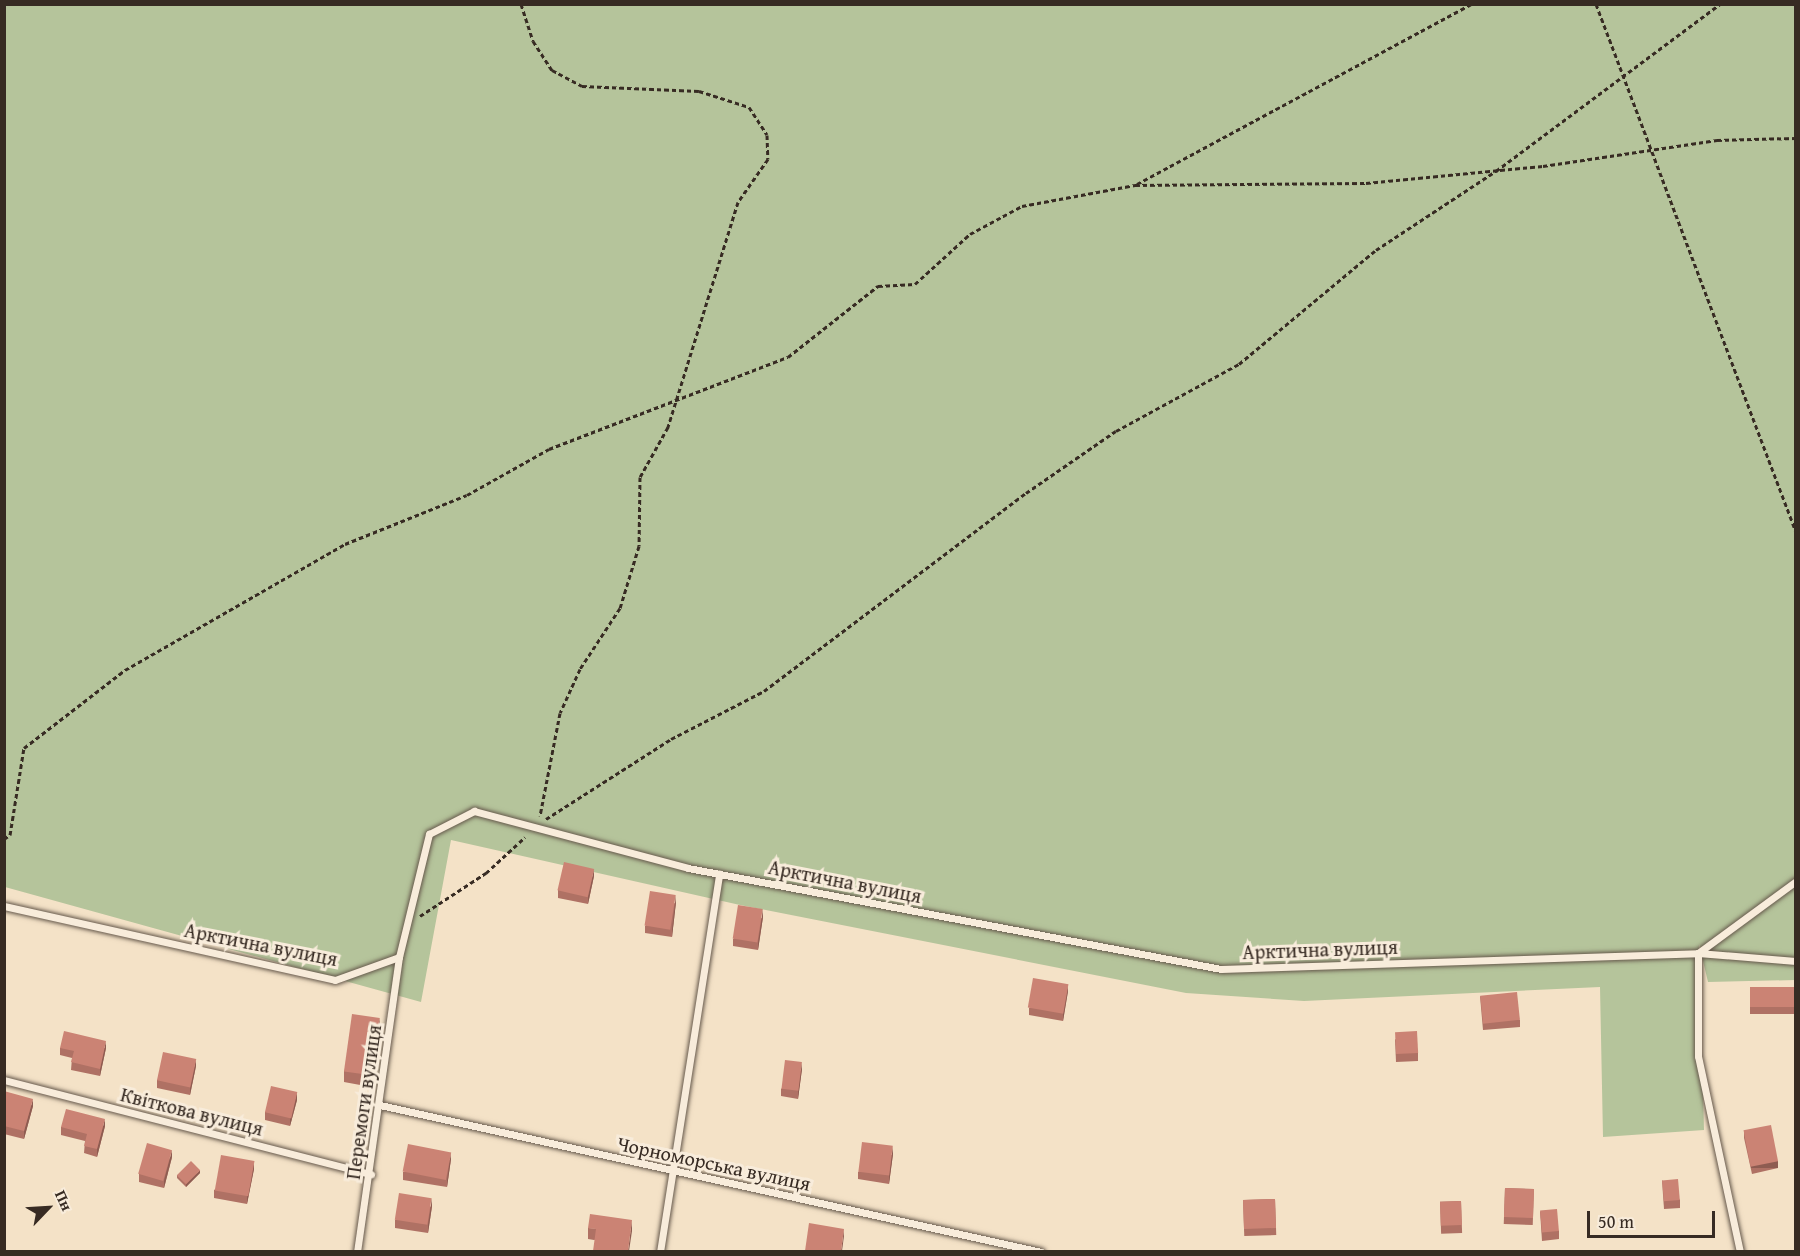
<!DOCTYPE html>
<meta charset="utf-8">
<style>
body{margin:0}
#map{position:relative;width:1800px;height:1256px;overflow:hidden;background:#f4e2c7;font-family:"Gentium Book Plus",serif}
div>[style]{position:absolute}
.green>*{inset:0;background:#b5c49b}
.path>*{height:3px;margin-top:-1.5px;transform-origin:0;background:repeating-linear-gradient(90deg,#372b23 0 4.5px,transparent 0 7.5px)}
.roads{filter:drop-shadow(0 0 2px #66594c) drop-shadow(0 0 2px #66594c)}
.service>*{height:7px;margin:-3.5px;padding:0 3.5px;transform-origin:3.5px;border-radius:3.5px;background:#f8ecdb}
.wall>*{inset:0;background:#af7164;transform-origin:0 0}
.shaded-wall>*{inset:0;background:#8e5c51;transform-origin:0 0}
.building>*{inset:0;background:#cb8374;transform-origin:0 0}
span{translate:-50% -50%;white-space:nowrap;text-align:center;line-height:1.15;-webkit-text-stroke:6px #f8ecdb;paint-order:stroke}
.street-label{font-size:20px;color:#372b23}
.frame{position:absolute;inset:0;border:6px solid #372b23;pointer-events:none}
.north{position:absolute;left:18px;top:1178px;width:60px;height:60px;-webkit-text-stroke:4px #f8ecdb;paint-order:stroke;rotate:65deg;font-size:16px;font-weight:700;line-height:24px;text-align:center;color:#372b23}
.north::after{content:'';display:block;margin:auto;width:21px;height:27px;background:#372b23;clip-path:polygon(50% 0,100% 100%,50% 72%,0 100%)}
.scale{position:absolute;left:1587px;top:1211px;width:128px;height:27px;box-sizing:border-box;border:3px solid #372b23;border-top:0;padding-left:8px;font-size:18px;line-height:21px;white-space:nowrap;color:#372b23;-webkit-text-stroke:4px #f8ecdb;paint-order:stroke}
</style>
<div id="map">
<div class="green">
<div style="clip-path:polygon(4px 5px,1795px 5px,1795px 980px,1708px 982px,1699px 944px,1704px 1130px,1603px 1137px,1600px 987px,1304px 1001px,1186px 993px,740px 905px,451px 840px,421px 1002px,5px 887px)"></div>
</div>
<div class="path">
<div style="left:521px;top:4px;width:39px;rotate:72deg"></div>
<div style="left:533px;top:41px;width:35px;rotate:57deg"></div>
<div style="left:552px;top:70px;width:34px;rotate:28deg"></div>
<div style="left:582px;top:86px;width:117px;rotate:2.4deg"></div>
<div style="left:699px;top:91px;width:52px;rotate:17.7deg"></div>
<div style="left:749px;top:107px;width:33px;rotate:57deg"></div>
<div style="left:767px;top:135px;width:24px;rotate:88deg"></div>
<div style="left:768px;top:159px;width:52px;rotate:124.9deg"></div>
<div style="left:738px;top:202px;width:236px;rotate:107.3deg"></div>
<div style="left:668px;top:427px;width:57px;rotate:119.2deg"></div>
<div style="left:640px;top:477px;width:69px;rotate:90.8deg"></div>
<div style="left:639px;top:546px;width:65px;rotate:107deg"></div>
<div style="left:620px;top:608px;width:73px;rotate:123.3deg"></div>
<div style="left:580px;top:669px;width:48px;rotate:114.4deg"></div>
<div style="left:560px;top:713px;width:105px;rotate:101deg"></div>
<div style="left:1596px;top:4px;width:565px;rotate:69.25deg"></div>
<div style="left:1137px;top:184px;width:379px;rotate:-28.3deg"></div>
<div style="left:546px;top:819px;width:148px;rotate:-32.6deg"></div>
<div style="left:671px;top:739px;width:105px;rotate:-27.3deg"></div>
<div style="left:764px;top:691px;width:328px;rotate:-37.1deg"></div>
<div style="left:1026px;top:493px;width:109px;rotate:-34.6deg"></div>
<div style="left:1116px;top:431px;width:140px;rotate:-28.6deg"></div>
<div style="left:1239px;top:364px;width:178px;rotate:-39.8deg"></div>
<div style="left:1376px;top:250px;width:144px;rotate:-33.4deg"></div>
<div style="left:1496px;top:171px;width:279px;rotate:-36.7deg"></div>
<div style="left:4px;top:839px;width:7px;rotate:-34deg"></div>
<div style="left:10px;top:835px;width:88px;rotate:-80.9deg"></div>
<div style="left:24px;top:748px;width:128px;rotate:-37.7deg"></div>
<div style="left:125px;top:670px;width:254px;rotate:-29.8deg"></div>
<div style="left:345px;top:544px;width:131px;rotate:-21.9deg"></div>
<div style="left:467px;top:495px;width:94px;rotate:-29.3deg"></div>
<div style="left:549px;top:449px;width:256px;rotate:-21.1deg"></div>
<div style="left:788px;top:357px;width:115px;rotate:-38.3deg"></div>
<div style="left:878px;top:286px;width:37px;rotate:-3deg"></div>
<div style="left:915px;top:284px;width:74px;rotate:-42.3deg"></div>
<div style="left:970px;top:234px;width:59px;rotate:-28.3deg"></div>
<div style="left:1022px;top:206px;width:115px;rotate:-10.5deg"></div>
<div style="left:1135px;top:185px;width:231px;rotate:-0.5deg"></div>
<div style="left:1366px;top:183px;width:178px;rotate:-5.5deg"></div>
<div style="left:1543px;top:166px;width:176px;rotate:-8.5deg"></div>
<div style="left:1717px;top:140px;width:79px;rotate:-1.5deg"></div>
<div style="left:420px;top:916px;width:79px;rotate:-33.1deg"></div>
<div style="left:486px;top:873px;width:53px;rotate:-42.7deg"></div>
</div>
<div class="roads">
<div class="service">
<div style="left:4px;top:906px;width:339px;rotate:12.6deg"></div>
<div style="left:335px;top:980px;width:68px;rotate:-19.8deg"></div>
<div style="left:399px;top:957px;width:127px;rotate:-76.3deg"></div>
<div style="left:429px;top:834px;width:51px;rotate:-27.1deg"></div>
<div style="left:474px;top:811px;width:221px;rotate:14.9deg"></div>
<div style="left:688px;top:868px;width:542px;rotate:10.73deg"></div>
<div style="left:1221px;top:969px;width:477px;rotate:-1.9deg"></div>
<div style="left:1698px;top:953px;width:98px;rotate:4.7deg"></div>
<div style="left:4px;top:1080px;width:379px;rotate:14.4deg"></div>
<div style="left:380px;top:1105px;width:677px;rotate:12.54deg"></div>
<div style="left:357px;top:1252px;width:298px;rotate:-81.9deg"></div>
<div style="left:660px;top:1252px;width:383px;rotate:-81.1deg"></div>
<div style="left:1740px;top:1252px;width:200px;rotate:-102.1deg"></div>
<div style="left:1698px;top:1056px;width:103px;rotate:-90deg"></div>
<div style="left:1698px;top:953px;width:122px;rotate:-36.3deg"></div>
</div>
</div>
<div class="wall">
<div style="clip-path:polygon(594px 876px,588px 904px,558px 898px,558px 890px)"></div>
<div style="clip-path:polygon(676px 902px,672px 937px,645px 933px,645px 926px)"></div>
<div style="clip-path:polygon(763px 917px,758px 950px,733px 946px,733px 939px)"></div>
<div style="left:1796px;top:987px;width:27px;height:46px;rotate:90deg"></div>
<div style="clip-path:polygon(1068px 991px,1063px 1021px,1029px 1015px,1029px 1008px)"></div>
<div style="clip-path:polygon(1480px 996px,1520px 1020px,1520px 1027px,1483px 1030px)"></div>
<div style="clip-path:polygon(380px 1029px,371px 1087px,344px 1082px,344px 1071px)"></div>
<div style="clip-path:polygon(1395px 1039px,1418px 1053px,1418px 1061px,1396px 1062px)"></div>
<div style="clip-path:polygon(60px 1048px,106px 1048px,100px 1076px,71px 1070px,72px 1058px,60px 1055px)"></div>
<div style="clip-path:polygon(196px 1066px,190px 1095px,157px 1088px,157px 1080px)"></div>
<div style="clip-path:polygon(802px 1069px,798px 1099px,781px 1096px,781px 1089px)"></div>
<div style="clip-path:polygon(4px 1091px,33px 1106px,24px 1139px,4px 1134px)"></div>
<div style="clip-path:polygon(297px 1100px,290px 1126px,265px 1120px,265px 1112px)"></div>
<div style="clip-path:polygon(105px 1126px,97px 1157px,84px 1153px,85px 1141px,61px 1135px,61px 1127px)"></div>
<div style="clip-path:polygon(1744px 1131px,1778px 1168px,1752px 1174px,1744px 1138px)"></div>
<div style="clip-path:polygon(893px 1154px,889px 1184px,858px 1179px,858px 1172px)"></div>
<div style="clip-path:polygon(172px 1157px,164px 1188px,139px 1182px,139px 1174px)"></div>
<div style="clip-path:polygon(451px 1159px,447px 1187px,403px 1180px,403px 1172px)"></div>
<div style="clip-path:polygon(254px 1169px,247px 1204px,214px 1198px,214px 1190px)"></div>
<div style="clip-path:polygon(200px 1173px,186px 1187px,177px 1178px,177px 1175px)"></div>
<div style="clip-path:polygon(1662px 1180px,1680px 1200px,1680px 1208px,1664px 1209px)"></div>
<div style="left:1505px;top:1188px;width:29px;height:36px;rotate:2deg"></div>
<div style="left:1275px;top:1199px;width:36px;height:32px;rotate:88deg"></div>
<div style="left:1461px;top:1201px;width:32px;height:21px;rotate:88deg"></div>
<div style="clip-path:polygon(432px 1206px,428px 1233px,395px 1228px,395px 1220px)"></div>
<div style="clip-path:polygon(1540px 1211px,1559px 1231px,1559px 1239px,1542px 1241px)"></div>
<div style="clip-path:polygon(588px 1228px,632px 1231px,594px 1240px,588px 1239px)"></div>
</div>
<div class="shaded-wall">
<div style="clip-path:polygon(594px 869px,594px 876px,588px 904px,588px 897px)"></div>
<div style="clip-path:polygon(676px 895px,676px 902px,672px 937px,672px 929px)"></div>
<div style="clip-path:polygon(763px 909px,763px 917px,758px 950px,758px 943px)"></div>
<div style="clip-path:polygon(1068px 984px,1068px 991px,1063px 1021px,1063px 1013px)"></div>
<div style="clip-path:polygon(380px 1018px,380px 1029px,371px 1087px,371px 1075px)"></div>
<div style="clip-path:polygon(106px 1041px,106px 1048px,100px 1076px,100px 1069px)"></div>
<div style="clip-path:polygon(196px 1059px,196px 1066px,190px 1095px,190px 1087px)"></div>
<div style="clip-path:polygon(802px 1062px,802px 1069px,798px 1099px,798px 1091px)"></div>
<div style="clip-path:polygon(297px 1092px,297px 1100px,290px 1126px,290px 1118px)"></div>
<div style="clip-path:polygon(33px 1099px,33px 1106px,24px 1139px,24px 1131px)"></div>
<div style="clip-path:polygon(105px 1119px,105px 1126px,97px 1157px,97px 1149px)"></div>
<div style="clip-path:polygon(893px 1146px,893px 1154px,889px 1184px,889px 1176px)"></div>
<div style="clip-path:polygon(172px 1150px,172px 1157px,164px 1188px,164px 1181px)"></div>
<div style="clip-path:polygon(451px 1152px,451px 1159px,447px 1187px,447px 1180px)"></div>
<div style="clip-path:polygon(254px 1161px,254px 1169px,247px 1204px,247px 1197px)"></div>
<div style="left:1778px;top:1161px;width:7px;height:27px;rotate:90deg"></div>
<div style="clip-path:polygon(200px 1170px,200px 1173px,186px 1187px,186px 1184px)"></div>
<div style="clip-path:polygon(432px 1198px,432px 1206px,428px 1233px,428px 1225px)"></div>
<div style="clip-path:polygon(632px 1220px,632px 1231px,629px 1251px,628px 1251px)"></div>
<div style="clip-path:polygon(844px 1229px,844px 1236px,842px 1251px,841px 1251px)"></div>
</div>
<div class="building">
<div style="left:564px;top:862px;width:31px;height:29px;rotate:13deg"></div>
<div style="left:650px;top:891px;width:26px;height:35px;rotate:9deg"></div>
<div style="left:738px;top:905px;width:25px;height:34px;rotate:9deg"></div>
<div style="left:1033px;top:978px;width:36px;height:30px;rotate:10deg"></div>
<div style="left:1796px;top:987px;width:20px;height:46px;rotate:90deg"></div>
<div style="left:1517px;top:992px;width:28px;height:37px;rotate:84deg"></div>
<div style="left:352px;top:1014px;width:28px;height:58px;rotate:8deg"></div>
<div style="clip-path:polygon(64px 1031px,106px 1041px,100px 1069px,71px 1062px,74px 1051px,60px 1048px)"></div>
<div style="left:1417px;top:1031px;width:22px;height:22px;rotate:87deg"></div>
<div style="left:163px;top:1052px;width:34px;height:29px;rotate:12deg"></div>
<div style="left:785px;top:1060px;width:17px;height:29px;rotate:7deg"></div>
<div style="left:271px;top:1086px;width:27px;height:27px;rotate:13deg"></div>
<div style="clip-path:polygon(4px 1091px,33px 1099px,24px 1131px,4px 1126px)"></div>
<div style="clip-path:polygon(66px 1109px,105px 1119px,97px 1149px,84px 1146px,87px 1134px,61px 1127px)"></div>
<div style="left:1771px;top:1125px;width:37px;height:28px;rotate:79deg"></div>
<div style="left:862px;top:1142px;width:31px;height:30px;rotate:7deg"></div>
<div style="left:147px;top:1143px;width:26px;height:32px;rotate:16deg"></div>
<div style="left:408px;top:1144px;width:44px;height:28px;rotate:11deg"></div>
<div style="left:221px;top:1155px;width:34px;height:36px;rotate:10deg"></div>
<div style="left:191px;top:1161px;width:13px;height:20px;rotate:45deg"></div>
<div style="left:1678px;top:1179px;width:21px;height:16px;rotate:85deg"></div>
<div style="left:1505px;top:1188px;width:29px;height:29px;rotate:2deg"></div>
<div style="left:399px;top:1193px;width:33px;height:27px;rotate:9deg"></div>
<div style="left:1275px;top:1199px;width:29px;height:32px;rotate:88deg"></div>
<div style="left:1461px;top:1201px;width:24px;height:21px;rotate:88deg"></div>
<div style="left:1557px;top:1209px;width:22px;height:17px;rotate:85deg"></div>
<div style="clip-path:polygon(590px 1214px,632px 1220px,628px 1251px,593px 1251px,596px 1229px,588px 1228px)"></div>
<div style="clip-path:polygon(809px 1223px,844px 1229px,841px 1251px,805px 1251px)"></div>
</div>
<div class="street-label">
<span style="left:845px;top:881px;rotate:11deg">Арктична вулиця</span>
<span style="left:261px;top:944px;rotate:11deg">Арктична вулиця</span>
<span style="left:1320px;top:949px;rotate:-2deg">Арктична вулиця</span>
<span style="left:363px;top:1102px;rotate:-82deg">Перемоги вулиця</span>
<span style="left:192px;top:1111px;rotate:14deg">Квіткова вулиця</span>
<span style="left:714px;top:1163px;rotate:12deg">Чорноморська вулиця</span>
</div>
<div class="frame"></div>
<div class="north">Пн</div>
<div class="scale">50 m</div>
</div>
